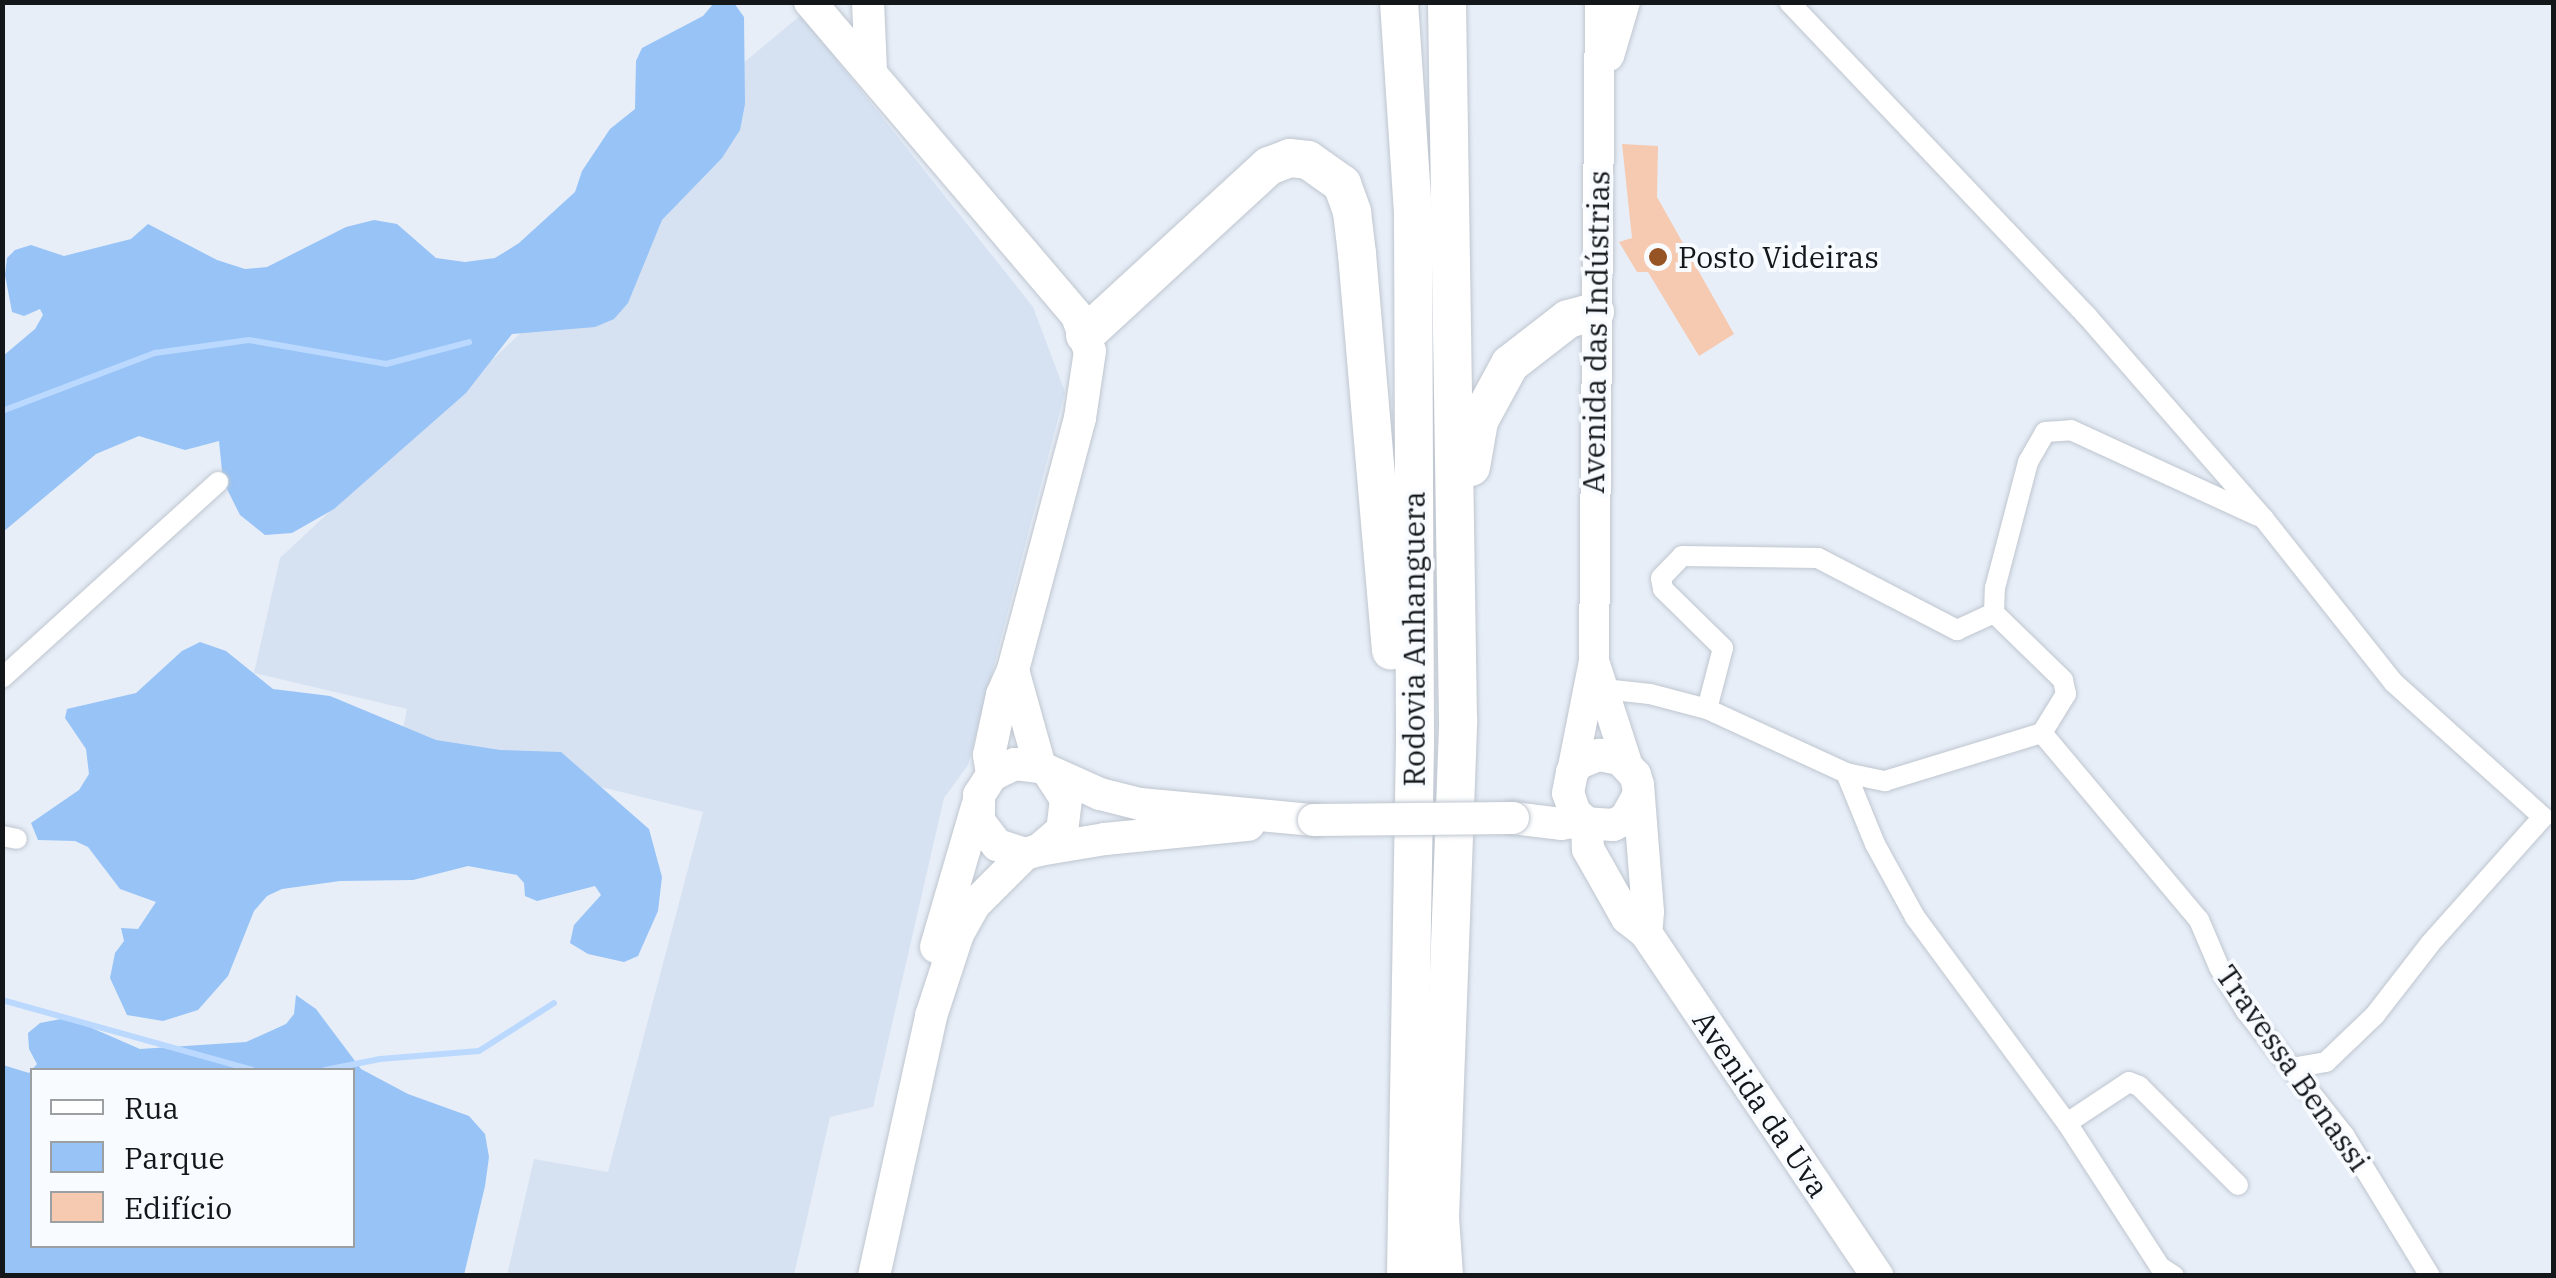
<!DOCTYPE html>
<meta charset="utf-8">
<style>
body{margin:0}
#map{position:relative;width:2556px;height:1278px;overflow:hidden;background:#e7eef8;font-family:"IBM Plex Serif",serif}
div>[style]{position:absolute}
.built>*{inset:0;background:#d6e2f2}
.green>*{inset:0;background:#97c3f7}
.stream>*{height:6px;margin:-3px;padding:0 3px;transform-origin:3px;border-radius:3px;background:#bbd9fe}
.building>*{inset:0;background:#f6cab1}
.roads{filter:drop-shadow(0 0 2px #bfc6cf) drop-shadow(0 0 2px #bfc6cf)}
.minor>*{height:20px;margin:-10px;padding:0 10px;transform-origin:10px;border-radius:10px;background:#fff}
.secondary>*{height:30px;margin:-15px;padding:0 15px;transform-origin:15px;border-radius:15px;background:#fff}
.primary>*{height:32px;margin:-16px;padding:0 16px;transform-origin:16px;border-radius:16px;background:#fff}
.motorway>*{height:38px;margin:-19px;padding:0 19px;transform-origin:19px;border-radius:19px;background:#fff}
.bridges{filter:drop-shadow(0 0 2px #bfc6cf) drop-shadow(0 0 2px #bfc6cf)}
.primary-bridge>*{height:32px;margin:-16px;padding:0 16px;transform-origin:16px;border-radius:16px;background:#fff}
.dots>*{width:28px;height:28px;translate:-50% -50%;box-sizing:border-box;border:5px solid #f8fbff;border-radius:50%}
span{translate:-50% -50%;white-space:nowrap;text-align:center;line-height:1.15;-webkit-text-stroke:8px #f8fbff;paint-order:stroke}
.poi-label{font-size:30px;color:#14171a}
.left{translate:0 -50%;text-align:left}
.street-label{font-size:30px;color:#14171a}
.frame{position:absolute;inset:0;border:5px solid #14171a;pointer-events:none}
.legend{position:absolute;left:30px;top:1068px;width:325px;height:180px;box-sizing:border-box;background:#f8fbff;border:2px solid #9da0a3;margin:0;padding:12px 18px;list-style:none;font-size:30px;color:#14171a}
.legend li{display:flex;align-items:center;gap:20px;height:50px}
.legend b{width:50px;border:2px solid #9da0a3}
</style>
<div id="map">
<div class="built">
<div style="clip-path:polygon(801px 15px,1033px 307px,1065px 392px,968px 765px,944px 798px,873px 1107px,830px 1117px,794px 1275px,507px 1275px,534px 1159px,608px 1172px,703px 812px,401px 738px,407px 709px,254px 673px,280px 558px,556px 300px,694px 104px)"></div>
</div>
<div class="green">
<div style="clip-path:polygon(714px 3px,734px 3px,744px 17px,745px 104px,740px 130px,722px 158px,662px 220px,628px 303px,614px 319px,595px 327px,512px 334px,466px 393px,334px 509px,292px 533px,265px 535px,240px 515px,223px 481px,219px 441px,185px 450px,139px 436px,96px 454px,3px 532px,3px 356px,35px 329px,43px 315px,40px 309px,24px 316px,12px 312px,5px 275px,7px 258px,15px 250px,31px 245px,64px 256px,131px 239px,148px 224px,217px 260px,245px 269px,267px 267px,346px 227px,374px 220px,397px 224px,436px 258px,465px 262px,495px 258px,519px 243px,575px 192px,582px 171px,610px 129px,635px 109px,636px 61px,642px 48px,703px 16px)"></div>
<div style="clip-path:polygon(200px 642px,226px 651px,273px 689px,330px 696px,436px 740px,500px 750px,561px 752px,649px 829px,662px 877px,658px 911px,638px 956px,624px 962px,588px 954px,570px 943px,574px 925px,601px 895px,595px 886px,537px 901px,525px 896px,524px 883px,517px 875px,468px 866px,413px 880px,340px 881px,282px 889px,267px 896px,254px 911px,228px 976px,198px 1010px,163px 1021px,127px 1015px,110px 978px,115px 953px,124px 941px,121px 928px,138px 929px,156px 902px,120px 889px,88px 847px,75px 841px,38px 840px,31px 823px,79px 790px,89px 774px,86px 749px,65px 718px,67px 709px,136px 693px,182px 651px)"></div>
<div style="clip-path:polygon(evenodd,296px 995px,316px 1009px,361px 1069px,408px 1094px,469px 1116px,485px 1134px,489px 1157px,485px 1186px,464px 1275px,3px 1275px,3px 1065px,29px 1073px,37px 1064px,29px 1049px,28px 1033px,40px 1023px,61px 1019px,78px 1022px,140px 1049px,246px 1042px,286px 1024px,294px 1014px,296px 995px,32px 1070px,352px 1070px,352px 1246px,32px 1246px,32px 1070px)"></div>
</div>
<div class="stream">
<div style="left:2px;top:411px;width:164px;rotate:-20.8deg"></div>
<div style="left:155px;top:353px;width:95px;rotate:-7.9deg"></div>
<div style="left:249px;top:340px;width:139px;rotate:9.9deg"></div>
<div style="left:386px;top:364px;width:86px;rotate:-14.8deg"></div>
<div style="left:2px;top:1000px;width:260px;rotate:15.6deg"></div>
<div style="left:325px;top:1070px;width:56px;rotate:-11.3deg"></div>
<div style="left:380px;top:1059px;width:99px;rotate:-4.6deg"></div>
<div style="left:479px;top:1051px;width:89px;rotate:-32.6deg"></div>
</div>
<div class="building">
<div style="clip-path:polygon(1622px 144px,1658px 146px,1657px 197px,1734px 334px,1699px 356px,1648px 272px,1637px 272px,1619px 242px,1632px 238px)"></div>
</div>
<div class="roads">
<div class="minor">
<div style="left:1789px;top:2px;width:433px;rotate:46.5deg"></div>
<div style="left:2087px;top:316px;width:269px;rotate:48.9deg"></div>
<div style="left:2264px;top:519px;width:208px;rotate:51.6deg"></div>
<div style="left:2393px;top:682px;width:202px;rotate:42deg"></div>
<div style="left:2543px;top:817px;width:170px;rotate:131.7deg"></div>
<div style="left:2430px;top:944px;width:90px;rotate:127.8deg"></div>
<div style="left:2375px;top:1015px;width:68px;rotate:136.2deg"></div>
<div style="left:2326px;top:1062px;width:34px;rotate:170deg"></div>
<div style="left:2px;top:678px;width:292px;rotate:-42.2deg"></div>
<div style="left:1604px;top:689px;width:46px;rotate:6.2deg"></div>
<div style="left:1650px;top:694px;width:59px;rotate:14.7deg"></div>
<div style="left:1707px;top:709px;width:153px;rotate:24.7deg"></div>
<div style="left:1846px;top:773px;width:40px;rotate:12deg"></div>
<div style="left:1885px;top:781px;width:164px;rotate:-17deg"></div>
<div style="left:2042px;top:733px;width:244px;rotate:50deg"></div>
<div style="left:2199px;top:920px;width:51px;rotate:66.9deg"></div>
<div style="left:2219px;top:967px;width:52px;rotate:58.5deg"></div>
<div style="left:2246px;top:1011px;width:158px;rotate:51.7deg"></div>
<div style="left:2344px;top:1135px;width:165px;rotate:58.6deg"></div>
<div style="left:1707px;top:709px;width:63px;rotate:-75.3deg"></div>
<div style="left:1723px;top:648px;width:84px;rotate:-135.5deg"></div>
<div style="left:1663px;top:589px;width:11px;rotate:-100deg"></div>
<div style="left:1661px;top:578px;width:30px;rotate:-46deg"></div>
<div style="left:1682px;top:556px;width:136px;rotate:0.8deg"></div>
<div style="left:1818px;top:558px;width:157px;rotate:27.4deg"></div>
<div style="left:1957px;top:630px;width:41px;rotate:-24.7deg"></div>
<div style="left:2042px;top:733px;width:46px;rotate:-58.4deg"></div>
<div style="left:2066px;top:694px;width:14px;rotate:-102deg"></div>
<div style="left:2063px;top:680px;width:96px;rotate:-135.8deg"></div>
<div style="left:1994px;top:613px;width:25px;rotate:-88deg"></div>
<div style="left:1995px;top:588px;width:130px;rotate:-75.3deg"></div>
<div style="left:2028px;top:462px;width:34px;rotate:-60deg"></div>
<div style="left:2045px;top:432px;width:26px;rotate:-4deg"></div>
<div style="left:2071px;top:430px;width:206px;rotate:24.7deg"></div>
<div style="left:1846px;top:773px;width:77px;rotate:67.8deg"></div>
<div style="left:1875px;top:844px;width:83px;rotate:61.3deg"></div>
<div style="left:1915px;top:917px;width:256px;rotate:53.6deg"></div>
<div style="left:2067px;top:1123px;width:171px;rotate:57.1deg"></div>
<div style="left:2160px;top:1267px;width:17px;rotate:33deg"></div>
<div style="left:2px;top:836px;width:15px;rotate:11deg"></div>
<div style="left:2067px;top:1123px;width:74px;rotate:-33.5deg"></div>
<div style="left:2129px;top:1082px;width:11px;rotate:22deg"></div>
<div style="left:2139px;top:1086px;width:140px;rotate:45deg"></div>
</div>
<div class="secondary">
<div style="left:1609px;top:56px;width:56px;rotate:-73.5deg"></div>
<div style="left:1595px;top:664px;width:107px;rotate:72.1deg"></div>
<div style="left:1572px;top:772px;width:113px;rotate:-78.8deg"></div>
<div style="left:1594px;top:661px;width:659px;rotate:-89.48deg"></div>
</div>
<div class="primary">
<div style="left:810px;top:2px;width:412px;rotate:49.6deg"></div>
<div style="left:1077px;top:316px;width:37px;rotate:70deg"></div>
<div style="left:1090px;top:351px;width:68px;rotate:98.5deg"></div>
<div style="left:1080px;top:418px;width:261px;rotate:104.9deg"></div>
<div style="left:1013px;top:670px;width:27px;rotate:114deg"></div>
<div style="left:1002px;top:695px;width:61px;rotate:102.2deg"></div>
<div style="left:989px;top:755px;width:20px;rotate:81deg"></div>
<div style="left:868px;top:2px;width:70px;rotate:87.5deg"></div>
<div style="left:1013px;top:670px;width:101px;rotate:74.4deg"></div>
<div style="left:1049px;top:773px;width:31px;rotate:57deg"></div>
<div style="left:1066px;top:799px;width:31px;rotate:97deg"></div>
<div style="left:1062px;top:830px;width:30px;rotate:139deg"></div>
<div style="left:1039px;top:850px;width:15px;rotate:164deg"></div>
<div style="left:1025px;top:854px;width:29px;rotate:-162deg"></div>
<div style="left:997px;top:845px;width:30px;rotate:-127deg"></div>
<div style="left:979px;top:821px;width:26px;rotate:-90deg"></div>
<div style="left:979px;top:795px;width:24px;rotate:-57deg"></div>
<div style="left:992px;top:775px;width:25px;rotate:-26deg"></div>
<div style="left:1015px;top:764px;width:25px;rotate:7deg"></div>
<div style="left:1040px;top:767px;width:66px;rotate:24.2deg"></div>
<div style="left:1100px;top:794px;width:41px;rotate:14deg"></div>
<div style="left:1140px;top:804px;width:175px;rotate:5.3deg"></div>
<div style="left:1638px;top:796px;width:26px;rotate:119deg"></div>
<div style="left:1625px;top:819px;width:13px;rotate:153deg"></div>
<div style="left:1613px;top:825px;width:26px;rotate:-176deg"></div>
<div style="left:1587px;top:823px;width:16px;rotate:-140deg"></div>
<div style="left:1575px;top:813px;width:21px;rotate:-109deg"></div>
<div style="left:1568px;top:793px;width:21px;rotate:-79deg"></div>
<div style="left:1572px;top:772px;width:11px;rotate:-52deg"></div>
<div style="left:1579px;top:763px;width:22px;rotate:-22deg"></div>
<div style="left:1599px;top:755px;width:21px;rotate:11deg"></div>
<div style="left:1620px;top:759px;width:22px;rotate:47deg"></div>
<div style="left:1635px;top:775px;width:10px;rotate:73deg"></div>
<div style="left:1638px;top:785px;width:127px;rotate:85.5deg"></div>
<div style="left:1648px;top:912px;width:21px;rotate:95deg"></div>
<div style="left:1513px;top:818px;width:48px;rotate:7.1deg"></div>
<div style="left:1561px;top:824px;width:20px;rotate:-9deg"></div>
<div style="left:1587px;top:823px;width:26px;rotate:88deg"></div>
<div style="left:1588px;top:849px;width:79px;rotate:60.5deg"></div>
<div style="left:1627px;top:918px;width:24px;rotate:38deg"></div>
<div style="left:1646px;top:933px;width:414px;rotate:56deg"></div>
<div style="left:1039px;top:850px;width:67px;rotate:-9.5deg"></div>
<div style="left:1105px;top:839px;width:144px;rotate:-5.6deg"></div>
<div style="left:936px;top:947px;width:146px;rotate:-73.7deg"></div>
<div style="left:874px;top:1276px;width:266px;rotate:-77.6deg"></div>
<div style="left:931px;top:1016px;width:86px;rotate:-71.8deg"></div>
<div style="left:958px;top:934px;width:33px;rotate:-61deg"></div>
<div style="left:974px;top:905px;width:72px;rotate:-45deg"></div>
</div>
<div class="motorway">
<div style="left:1399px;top:2px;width:213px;rotate:86.2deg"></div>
<div style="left:1413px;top:215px;width:528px;rotate:89.78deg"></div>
<div style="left:1415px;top:743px;width:533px;rotate:90.97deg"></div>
<div style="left:1085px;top:335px;width:250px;rotate:-42.6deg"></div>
<div style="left:1269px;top:166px;width:22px;rotate:-21deg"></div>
<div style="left:1290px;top:158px;width:18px;rotate:6deg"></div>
<div style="left:1308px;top:160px;width:42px;rotate:35.2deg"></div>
<div style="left:1342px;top:184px;width:30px;rotate:70deg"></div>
<div style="left:1352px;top:212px;width:42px;rotate:83.2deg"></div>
<div style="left:1357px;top:254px;width:398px;rotate:85.1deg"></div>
<div style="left:1471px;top:467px;width:47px;rotate:-80.1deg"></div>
<div style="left:1479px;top:421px;width:65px;rotate:-61.5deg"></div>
<div style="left:1510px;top:364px;width:73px;rotate:-37.8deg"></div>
<div style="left:1568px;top:319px;width:28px;rotate:-15deg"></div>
<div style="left:1444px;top:1276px;width:58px;rotate:-93.9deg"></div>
<div style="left:1440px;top:1218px;width:499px;rotate:-87.9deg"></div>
<div style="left:1458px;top:719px;width:717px;rotate:-90.88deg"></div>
</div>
</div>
<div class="bridges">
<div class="primary-bridge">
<div style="left:1314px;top:820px;width:199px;rotate:-0.6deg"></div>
</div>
</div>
<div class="dots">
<div style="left:1658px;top:257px;background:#965324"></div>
</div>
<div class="poi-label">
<span class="left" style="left:1678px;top:257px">Posto Videiras</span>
</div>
<div class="street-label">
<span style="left:1596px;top:332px;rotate:-89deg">Avenida das Indústrias</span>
<span style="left:1414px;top:639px;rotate:-90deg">Rodovia Anhanguera</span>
<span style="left:2293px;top:1068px;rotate:55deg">Travessa Benassi</span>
<span style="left:1761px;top:1104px;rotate:56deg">Avenida da Uva</span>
</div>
<div class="frame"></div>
<ul class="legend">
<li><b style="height:12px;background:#fff"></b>Rua</li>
<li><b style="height:28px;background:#97c3f7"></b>Parque</li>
<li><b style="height:28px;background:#f6cab1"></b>Edifício</li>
</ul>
</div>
